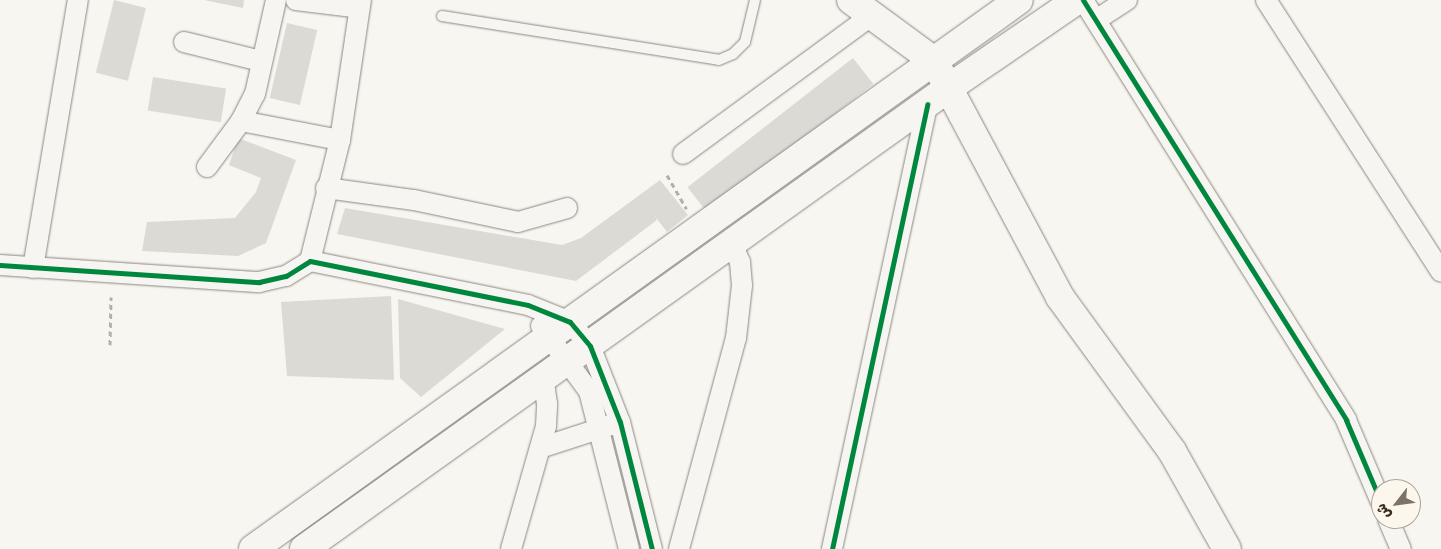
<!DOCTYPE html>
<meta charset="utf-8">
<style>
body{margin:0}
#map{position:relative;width:1441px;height:549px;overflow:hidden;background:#f8f6f0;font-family:Itim,"Playpen Sans Arabic",sans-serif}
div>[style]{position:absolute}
.building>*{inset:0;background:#dcdad5;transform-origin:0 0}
.path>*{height:3px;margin-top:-1.5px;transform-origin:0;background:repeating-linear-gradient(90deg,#b3b0ac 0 5px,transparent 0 9px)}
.roads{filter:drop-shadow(0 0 1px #8b8781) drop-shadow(0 0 1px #8b8781)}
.lane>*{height:10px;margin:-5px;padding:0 5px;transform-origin:5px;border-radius:5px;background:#f6f5f1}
.street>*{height:20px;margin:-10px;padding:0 10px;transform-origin:10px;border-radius:10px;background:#f6f5f1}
.secondary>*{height:28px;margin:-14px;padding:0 14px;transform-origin:14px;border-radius:14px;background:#f6f5f1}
.primary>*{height:28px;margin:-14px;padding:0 14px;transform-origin:14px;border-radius:14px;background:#f6f5f1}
.cycleway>*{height:5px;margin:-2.5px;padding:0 2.5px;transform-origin:2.5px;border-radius:2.5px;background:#00873e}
span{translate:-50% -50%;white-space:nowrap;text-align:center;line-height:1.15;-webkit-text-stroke:5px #fbf7ec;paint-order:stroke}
.north{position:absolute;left:1371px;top:479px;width:50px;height:50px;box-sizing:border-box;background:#fbf7ec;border:1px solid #aea59a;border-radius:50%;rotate:240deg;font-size:14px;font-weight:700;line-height:20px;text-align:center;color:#3b2a1e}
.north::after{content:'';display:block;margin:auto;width:18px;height:22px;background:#7d7168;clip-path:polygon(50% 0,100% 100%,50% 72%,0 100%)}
</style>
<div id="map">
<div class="building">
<div style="left:114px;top:0;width:33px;height:75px;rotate:14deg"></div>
<div style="clip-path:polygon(204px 0,244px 0,243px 8px)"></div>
<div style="left:287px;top:23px;width:31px;height:77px;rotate:13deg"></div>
<div style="left:853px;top:58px;width:33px;height:210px;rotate:52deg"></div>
<div style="left:153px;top:77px;width:74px;height:34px;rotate:9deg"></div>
<div style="clip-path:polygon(238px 138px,296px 160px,266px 243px,238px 256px,142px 251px,147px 222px,235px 218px,256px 192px,261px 178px,229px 165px)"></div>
<div style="clip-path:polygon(660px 180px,688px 215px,667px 232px,654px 215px,657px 220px,576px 281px,337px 234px,345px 208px,562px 245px,581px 238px)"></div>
<div style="clip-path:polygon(391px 296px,394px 380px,287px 376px,281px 302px)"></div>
<div style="clip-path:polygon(398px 299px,505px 329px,421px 397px,400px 378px)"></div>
</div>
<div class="path">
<div style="left:667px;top:175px;width:39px;rotate:60deg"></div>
<div style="left:110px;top:345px;width:48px;rotate:-88.8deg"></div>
</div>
<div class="roads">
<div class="lane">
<div style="left:442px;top:16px;width:280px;rotate:9deg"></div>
<div style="left:719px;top:60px;width:15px;rotate:-23deg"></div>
<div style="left:733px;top:54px;width:17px;rotate:-45deg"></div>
<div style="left:745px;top:42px;width:43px;rotate:-76.6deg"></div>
</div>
<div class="street">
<div style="left:296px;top:0;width:64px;rotate:7.1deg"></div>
<div style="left:1083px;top:0;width:496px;rotate:57.9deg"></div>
<div style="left:1346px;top:420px;width:89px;rotate:66.9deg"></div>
<div style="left:1266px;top:0;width:323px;rotate:57.2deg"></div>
<div style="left:1096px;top:20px;width:37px;rotate:-33deg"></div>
<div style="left:184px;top:42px;width:79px;rotate:13.9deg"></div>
<div style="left:241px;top:121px;width:30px;rotate:-63deg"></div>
<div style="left:255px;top:94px;width:96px;rotate:-77.4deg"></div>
<div style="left:683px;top:154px;width:235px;rotate:-36.3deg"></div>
<div style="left:207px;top:167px;width:57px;rotate:-53.5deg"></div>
<div style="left:241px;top:121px;width:101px;rotate:10.9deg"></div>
<div style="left:326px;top:188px;width:89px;rotate:7.8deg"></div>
<div style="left:414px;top:200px;width:106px;rotate:11.9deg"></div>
<div style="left:518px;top:222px;width:51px;rotate:-15.9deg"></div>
<div style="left:310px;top:261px;width:125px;rotate:-76.1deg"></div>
<div style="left:340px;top:140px;width:142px;rotate:-81.5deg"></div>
<div style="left:0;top:265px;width:260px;rotate:3.8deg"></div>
<div style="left:259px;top:282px;width:28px;rotate:-13deg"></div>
<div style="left:286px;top:276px;width:28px;rotate:-32deg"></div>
<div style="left:310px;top:261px;width:222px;rotate:11.4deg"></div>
<div style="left:528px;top:305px;width:45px;rotate:22deg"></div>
<div style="left:570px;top:322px;width:31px;rotate:50deg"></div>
<div style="left:590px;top:346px;width:82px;rotate:68.5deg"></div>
<div style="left:620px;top:422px;width:131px;rotate:75.9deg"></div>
<div style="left:33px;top:268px;width:272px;rotate:-80.5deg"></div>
<div style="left:541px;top:326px;width:81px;rotate:53.6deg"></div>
<div style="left:589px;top:391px;width:163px;rotate:75.8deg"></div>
<div style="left:540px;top:448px;width:78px;rotate:-18deg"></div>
<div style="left:1388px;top:519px;width:33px;rotate:67deg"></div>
<div style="left:511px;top:549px;width:128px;rotate:-74.1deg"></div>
<div style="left:546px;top:426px;width:22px;rotate:-87deg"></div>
<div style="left:547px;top:404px;width:27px;rotate:-98deg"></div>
<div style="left:679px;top:549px;width:219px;rotate:-74.9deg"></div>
<div style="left:736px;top:338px;width:53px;rotate:-83.5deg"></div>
<div style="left:742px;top:285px;width:23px;rotate:-95deg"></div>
<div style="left:740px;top:262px;width:20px;rotate:-114deg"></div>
<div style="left:832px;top:549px;width:455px;rotate:-77.9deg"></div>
</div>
<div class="secondary">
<div style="left:851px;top:0;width:103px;rotate:36.3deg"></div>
<div style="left:934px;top:61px;width:268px;rotate:61.9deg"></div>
<div style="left:1060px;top:297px;width:190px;rotate:54deg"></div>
<div style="left:1172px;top:451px;width:112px;rotate:60.7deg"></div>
</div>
<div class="primary">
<div style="left:253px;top:549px;width:942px;rotate:-35.63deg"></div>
<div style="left:304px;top:549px;width:794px;rotate:-35.57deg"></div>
<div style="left:950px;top:87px;width:154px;rotate:-34.4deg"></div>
</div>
</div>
<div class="cycleway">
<div style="left:1083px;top:0;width:496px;rotate:57.9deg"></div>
<div style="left:1346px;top:420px;width:89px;rotate:66.9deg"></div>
<div style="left:0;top:265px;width:260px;rotate:3.8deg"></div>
<div style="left:259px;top:282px;width:28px;rotate:-13deg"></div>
<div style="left:286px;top:276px;width:28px;rotate:-32deg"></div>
<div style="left:310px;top:261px;width:222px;rotate:11.4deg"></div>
<div style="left:528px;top:305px;width:45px;rotate:22deg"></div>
<div style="left:570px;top:322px;width:31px;rotate:50deg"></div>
<div style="left:590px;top:346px;width:82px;rotate:68.5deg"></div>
<div style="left:620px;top:422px;width:131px;rotate:75.9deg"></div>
<div style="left:832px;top:549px;width:455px;rotate:-77.9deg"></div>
</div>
<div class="north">ش</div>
</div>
